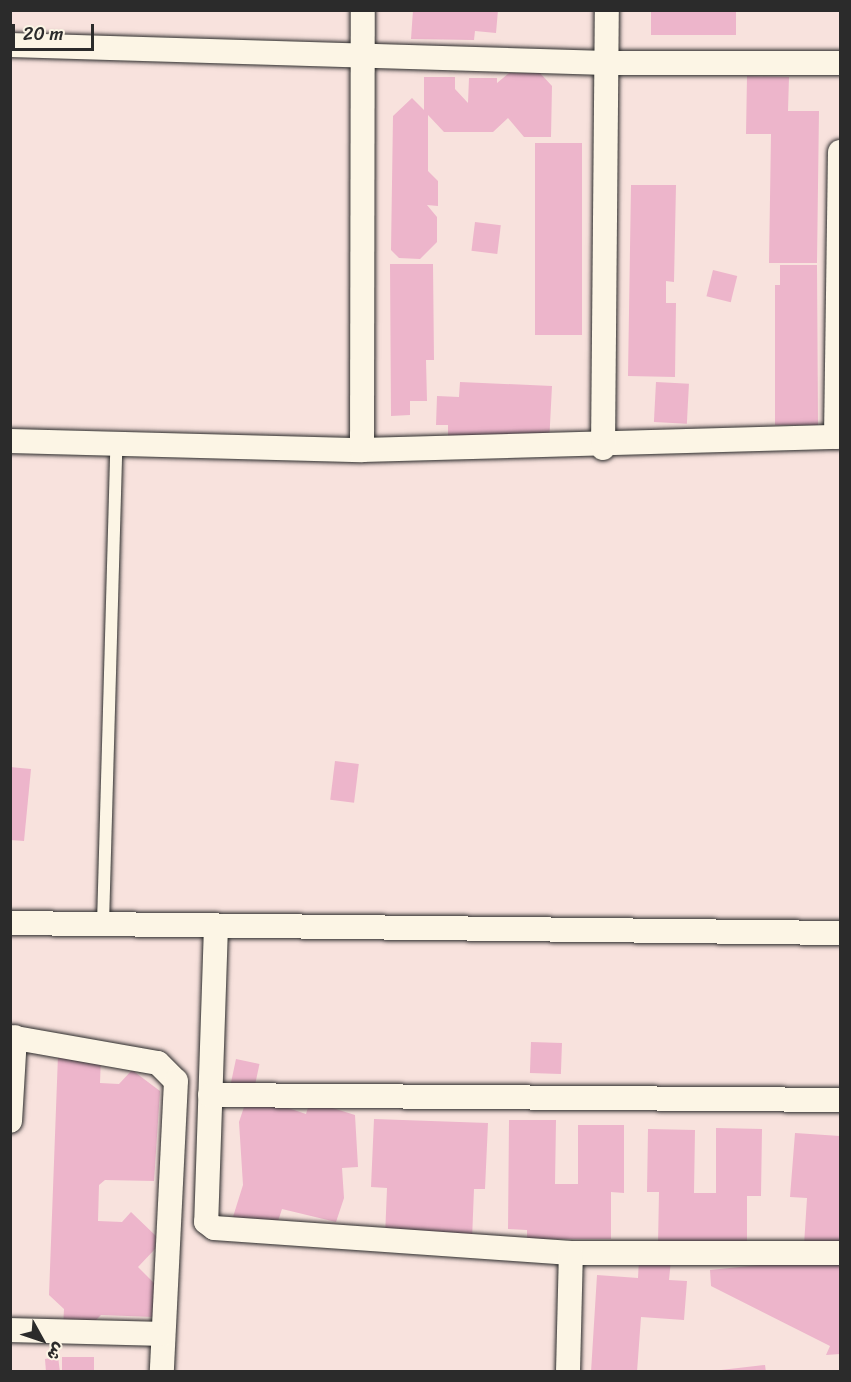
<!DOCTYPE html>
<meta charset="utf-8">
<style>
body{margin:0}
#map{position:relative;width:851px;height:1382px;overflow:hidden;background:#f8e2dd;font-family:Sriracha,"Playpen Sans Arabic",sans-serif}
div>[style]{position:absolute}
.building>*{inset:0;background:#edb5cb;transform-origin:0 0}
.roads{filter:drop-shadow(0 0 2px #2b2b2b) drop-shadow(0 0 2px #2b2b2b)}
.lane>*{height:12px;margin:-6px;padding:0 6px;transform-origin:6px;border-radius:6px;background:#fcf5e5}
.street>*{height:24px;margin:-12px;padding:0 12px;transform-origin:12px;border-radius:12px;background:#fcf5e5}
span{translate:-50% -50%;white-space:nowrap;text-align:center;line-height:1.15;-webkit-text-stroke:5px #fcf5e5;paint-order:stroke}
.frame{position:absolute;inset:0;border:12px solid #2b2b2b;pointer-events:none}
.north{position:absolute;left:12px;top:1310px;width:60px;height:60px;-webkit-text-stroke:4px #fcf5e5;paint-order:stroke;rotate:130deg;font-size:16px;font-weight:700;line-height:24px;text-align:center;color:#2b2b2b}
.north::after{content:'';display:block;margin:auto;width:21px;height:27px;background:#2b2b2b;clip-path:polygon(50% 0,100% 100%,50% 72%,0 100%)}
.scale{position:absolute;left:12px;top:24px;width:82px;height:27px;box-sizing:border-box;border:3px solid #2b2b2b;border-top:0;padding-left:8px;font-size:18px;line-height:21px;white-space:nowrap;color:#2b2b2b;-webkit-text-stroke:4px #fcf5e5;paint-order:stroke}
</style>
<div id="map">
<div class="building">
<div style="clip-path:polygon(413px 10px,498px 10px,496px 33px,475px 31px,474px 40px,411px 39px)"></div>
<div style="left:651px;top:10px;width:85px;height:25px"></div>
<div style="clip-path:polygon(509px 73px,540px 73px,552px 86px,551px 137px,524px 137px,508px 118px,493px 132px,444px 132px,428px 115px,428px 171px,438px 181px,438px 206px,427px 205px,437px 217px,437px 242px,420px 259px,399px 258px,391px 250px,393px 116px,412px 98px,424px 110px,424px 77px,455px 77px,455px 89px,468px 103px,469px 78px,497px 78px,497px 83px)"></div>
<div style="clip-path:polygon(747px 76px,789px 77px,788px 111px,819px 111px,817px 263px,769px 263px,771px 134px,746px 134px)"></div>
<div style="left:535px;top:143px;width:47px;height:192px"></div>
<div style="clip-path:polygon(631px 185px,676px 185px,674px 282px,666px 281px,666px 303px,676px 303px,675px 377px,628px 376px)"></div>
<div style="left:475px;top:222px;width:26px;height:29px;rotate:7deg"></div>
<div style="clip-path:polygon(390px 264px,433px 264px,434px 360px,426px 360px,427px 401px,410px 401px,410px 415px,391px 416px)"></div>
<div style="clip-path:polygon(780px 265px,817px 265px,818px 425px,775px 425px,775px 285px,780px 285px)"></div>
<div style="left:713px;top:270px;width:25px;height:27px;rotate:14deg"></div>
<div style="clip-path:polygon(460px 382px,552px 386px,549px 444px,448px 439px,448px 425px,436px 425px,437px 396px,459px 397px)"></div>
<div style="left:656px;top:382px;width:33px;height:40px;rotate:3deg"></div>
<div style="left:335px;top:761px;width:24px;height:39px;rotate:7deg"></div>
<div style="clip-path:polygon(10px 767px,31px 769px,24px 841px,10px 840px)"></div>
<div style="left:531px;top:1042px;width:31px;height:31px;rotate:2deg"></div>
<div style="clip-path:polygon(58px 1055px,101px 1055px,100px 1083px,119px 1084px,132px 1070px,160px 1091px,154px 1181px,105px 1180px,99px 1185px,98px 1221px,122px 1222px,131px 1212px,156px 1236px,155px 1249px,138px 1267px,155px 1284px,154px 1317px,101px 1315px,89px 1327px,63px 1327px,64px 1309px,49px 1295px)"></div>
<div style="left:236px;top:1059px;width:24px;height:26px;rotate:12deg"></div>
<div style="clip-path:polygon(264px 1100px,306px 1114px,310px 1101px,355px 1115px,358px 1167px,342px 1168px,344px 1198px,336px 1222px,282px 1209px,277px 1224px,232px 1220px,243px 1185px,239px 1122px,246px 1101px)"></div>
<div style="clip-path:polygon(374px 1119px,488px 1123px,485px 1189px,474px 1189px,472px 1240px,385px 1237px,387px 1188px,371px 1187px)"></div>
<div style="clip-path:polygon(509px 1120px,556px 1120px,555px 1184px,578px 1184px,578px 1125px,624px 1125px,624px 1193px,611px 1192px,611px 1239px,527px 1239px,527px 1230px,508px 1229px)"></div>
<div style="clip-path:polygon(716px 1128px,762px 1129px,761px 1196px,747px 1196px,747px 1245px,658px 1244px,659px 1192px,647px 1192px,648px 1129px,695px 1130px,694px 1193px,716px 1193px)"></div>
<div style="clip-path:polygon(795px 1133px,840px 1136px,840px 1247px,804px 1245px,807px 1198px,790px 1197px)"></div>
<div style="clip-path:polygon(840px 1257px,840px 1354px,826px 1355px,830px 1346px,711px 1286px,710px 1270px)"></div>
<div style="clip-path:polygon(639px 1258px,671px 1260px,669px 1280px,687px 1281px,684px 1320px,641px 1317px,637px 1372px,591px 1372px,597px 1275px,638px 1278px)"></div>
<div style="clip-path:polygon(58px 1357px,60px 1372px,46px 1372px,45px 1359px)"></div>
<div style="left:94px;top:1357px;width:15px;height:32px;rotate:90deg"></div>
<div style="clip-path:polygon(765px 1365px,766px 1372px,721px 1372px,721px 1370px)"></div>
</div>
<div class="roads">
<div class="lane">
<div style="left:103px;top:924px;width:480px;rotate:-88.4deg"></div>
</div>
<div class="street">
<div style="left:10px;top:45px;width:597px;rotate:1.73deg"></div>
<div style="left:607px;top:63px;width:233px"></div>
<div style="left:836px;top:437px;width:285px;rotate:-89.2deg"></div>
<div style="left:10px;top:441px;width:352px;rotate:1.5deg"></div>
<div style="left:362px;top:450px;width:478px;rotate:-1.6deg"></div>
<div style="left:603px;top:448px;width:438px;rotate:-89.5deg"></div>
<div style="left:362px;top:450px;width:440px;rotate:-89.9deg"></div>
<div style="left:10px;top:923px;width:830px;rotate:0.69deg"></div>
<div style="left:216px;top:926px;width:296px;rotate:91.9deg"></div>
<div style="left:206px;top:1222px;width:10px;rotate:37deg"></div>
<div style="left:214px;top:1228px;width:358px;rotate:4deg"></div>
<div style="left:571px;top:1253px;width:269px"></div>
<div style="left:10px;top:1037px;width:150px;rotate:10deg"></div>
<div style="left:158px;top:1063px;width:25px;rotate:45deg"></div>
<div style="left:176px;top:1081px;width:291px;rotate:92.8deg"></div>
<div style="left:210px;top:1095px;width:630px;rotate:0.45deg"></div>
<div style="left:10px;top:1121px;width:84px;rotate:-86.6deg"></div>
<div style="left:10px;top:1330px;width:153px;rotate:1.5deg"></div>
<div style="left:568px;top:1372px;width:119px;rotate:-88.6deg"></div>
</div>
</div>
<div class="frame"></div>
<div class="north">ش</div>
<div class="scale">20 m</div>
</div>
